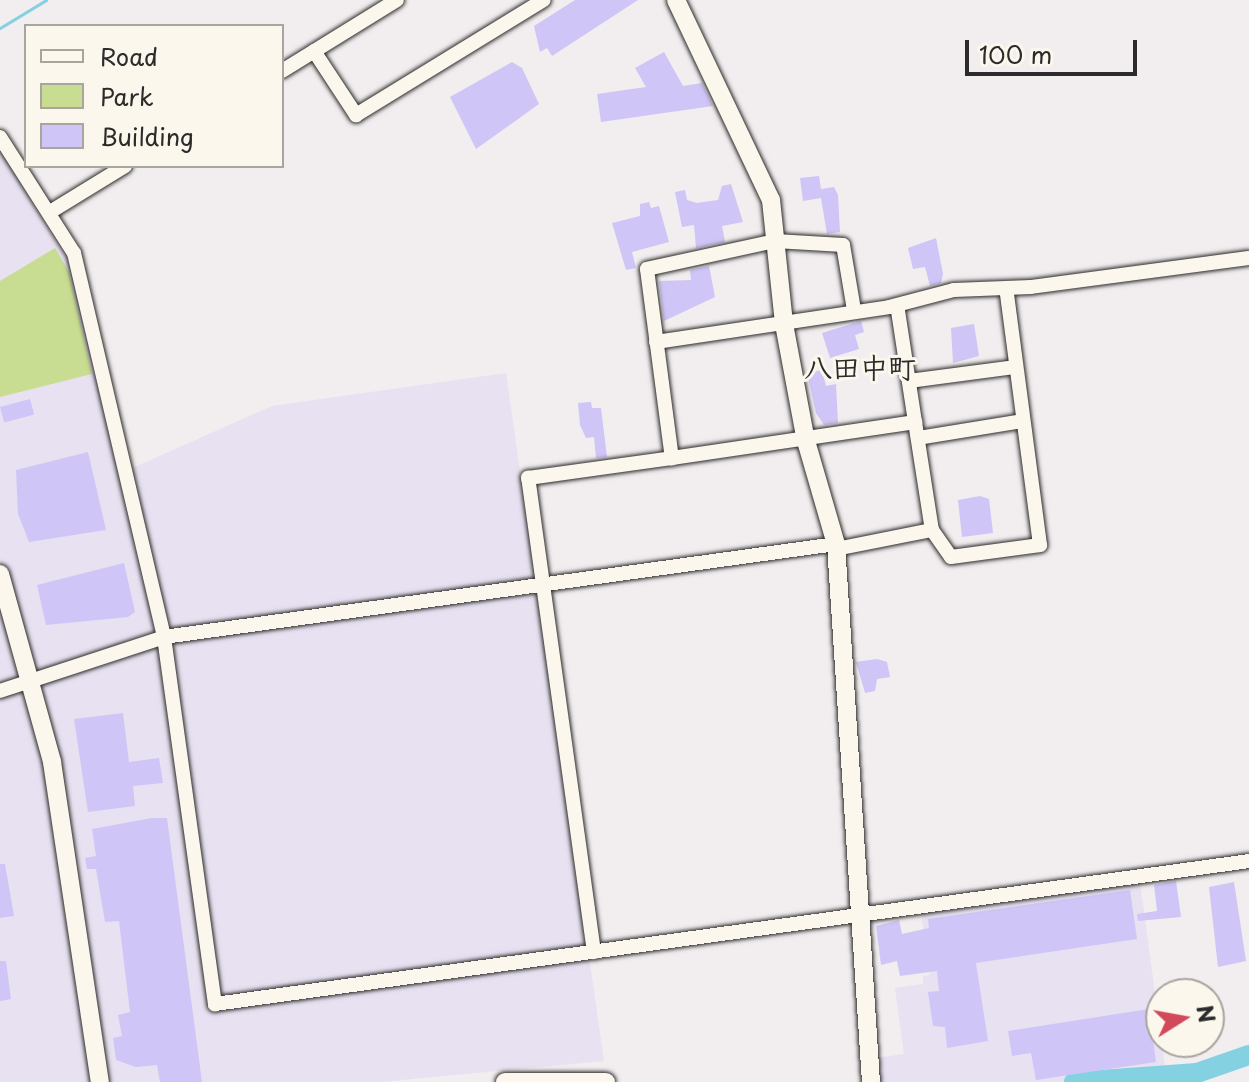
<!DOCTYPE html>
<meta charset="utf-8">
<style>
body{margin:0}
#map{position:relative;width:1249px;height:1082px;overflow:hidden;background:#f2edee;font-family:"Playpen Sans","Klee One",sans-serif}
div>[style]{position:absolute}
.built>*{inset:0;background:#e8e1f1}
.green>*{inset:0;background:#c8dd92}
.stream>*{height:3px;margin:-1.5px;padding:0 1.5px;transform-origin:1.5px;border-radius:1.5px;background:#83d1e1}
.river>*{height:20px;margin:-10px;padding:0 10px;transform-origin:10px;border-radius:10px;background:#83d1e1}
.building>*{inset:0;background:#d0c5f7;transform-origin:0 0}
.roads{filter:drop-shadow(0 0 2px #2b2b2b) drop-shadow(0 0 2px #2b2b2b)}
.minor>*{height:14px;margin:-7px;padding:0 7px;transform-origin:7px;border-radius:7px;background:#fbf7ec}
.tertiary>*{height:18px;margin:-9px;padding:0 9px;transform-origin:9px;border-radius:9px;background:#fbf7ec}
span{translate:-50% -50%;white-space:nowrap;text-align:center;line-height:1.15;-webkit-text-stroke:6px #fbf7ec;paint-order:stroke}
.quarter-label{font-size:28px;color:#2b2b2b;font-weight:700}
.legend{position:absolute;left:24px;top:24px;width:260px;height:144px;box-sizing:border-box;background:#fbf7ec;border:2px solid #a8a59f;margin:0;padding:10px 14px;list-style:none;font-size:24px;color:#2b2b2b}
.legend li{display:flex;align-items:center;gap:16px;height:40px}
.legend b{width:40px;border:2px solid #a8a59f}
.north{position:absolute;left:1145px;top:978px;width:80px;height:80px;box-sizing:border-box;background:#fbf7ec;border:2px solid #a8a59f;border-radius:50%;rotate:79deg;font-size:22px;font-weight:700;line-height:32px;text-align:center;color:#2b2b2b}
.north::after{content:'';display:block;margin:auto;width:28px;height:36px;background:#d1495b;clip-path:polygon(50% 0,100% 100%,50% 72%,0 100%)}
.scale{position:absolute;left:965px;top:40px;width:172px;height:36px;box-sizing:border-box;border:4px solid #2b2b2b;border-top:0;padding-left:10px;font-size:24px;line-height:28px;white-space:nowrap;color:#2b2b2b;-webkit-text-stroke:6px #fbf7ec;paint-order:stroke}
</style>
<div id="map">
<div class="built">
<div style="clip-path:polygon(0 150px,70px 266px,119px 474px,272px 406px,506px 373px,604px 1061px,381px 1082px,0 1082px)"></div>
<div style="clip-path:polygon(1140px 882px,1167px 1082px,877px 1082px,876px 1058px,904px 1054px,895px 988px,923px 984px,923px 976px,930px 975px,921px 914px)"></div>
</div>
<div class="green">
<div style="clip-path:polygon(55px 248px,69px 272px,92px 374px,0 397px,0 281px)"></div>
</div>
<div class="stream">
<div style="left:0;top:28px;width:54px;rotate:-31.3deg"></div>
</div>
<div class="river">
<div style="left:1074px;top:1082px;width:123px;rotate:-4.2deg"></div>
<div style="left:1197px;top:1073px;width:55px;rotate:-19.1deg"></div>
</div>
<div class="building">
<div style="clip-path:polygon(575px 0,638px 0,552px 56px,547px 48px,540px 52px,534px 26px)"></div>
<div style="clip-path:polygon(664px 52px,683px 86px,702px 83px,713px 106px,601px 122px,597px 94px,646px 87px,635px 68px)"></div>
<div style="clip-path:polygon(512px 62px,522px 68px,539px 104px,476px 149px,450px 97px)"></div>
<div style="clip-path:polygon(819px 176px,821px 189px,834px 187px,838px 195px,840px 232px,827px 234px,821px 198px,803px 201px,800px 178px)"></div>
<div style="clip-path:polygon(731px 184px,743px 222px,722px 226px,725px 242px,696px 248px,694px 225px,682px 227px,675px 192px,685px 190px,687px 200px,697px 203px,718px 200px,722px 186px)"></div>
<div style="clip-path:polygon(649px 202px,651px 208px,659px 206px,669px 242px,632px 252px,636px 268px,626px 270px,612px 223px,640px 216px,640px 204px)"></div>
<div style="clip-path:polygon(936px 238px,943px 274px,941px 283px,930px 286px,925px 267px,913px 269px,908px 248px)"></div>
<div style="clip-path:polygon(709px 266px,715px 297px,664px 321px,659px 281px,691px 280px,690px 270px)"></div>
<div style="clip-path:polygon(861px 321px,864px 332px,855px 335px,859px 349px,830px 358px,822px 333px)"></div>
<div style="clip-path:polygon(974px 324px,979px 356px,953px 363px,951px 328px)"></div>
<div style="clip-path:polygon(822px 370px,826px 386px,836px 384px,838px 423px,824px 425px,816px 413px,807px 373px)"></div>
<div style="left:30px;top:399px;width:16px;height:31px;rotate:75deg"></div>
<div style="clip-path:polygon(591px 402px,592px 408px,601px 408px,607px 457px,596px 458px,594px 437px,586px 438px,580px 425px,578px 403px)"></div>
<div style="clip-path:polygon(88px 452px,106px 530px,29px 542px,18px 514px,16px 470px)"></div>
<div style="clip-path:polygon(980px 496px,989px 499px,993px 533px,962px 537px,958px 500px)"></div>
<div style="clip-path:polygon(124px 563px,135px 612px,128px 617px,46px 625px,37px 585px)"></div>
<div style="clip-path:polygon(877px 659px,887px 662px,890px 677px,877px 679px,875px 691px,865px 693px,856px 662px)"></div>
<div style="clip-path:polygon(123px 713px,129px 762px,159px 758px,163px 783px,133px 786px,135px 806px,88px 812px,74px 719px)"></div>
<div style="clip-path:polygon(152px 818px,167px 818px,202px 1082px,160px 1082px,157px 1065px,136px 1067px,116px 1060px,113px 1038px,122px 1036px,118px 1015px,130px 1012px,119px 921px,105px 922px,96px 869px,87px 869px,85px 858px,96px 856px,92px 829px)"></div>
<div style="clip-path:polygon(0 864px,5px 864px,14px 916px,0 918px)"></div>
<div style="clip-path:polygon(1176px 881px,1181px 917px,1138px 921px,1137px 914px,1157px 911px,1154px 885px)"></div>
<div style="clip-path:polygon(1234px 882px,1246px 961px,1218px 967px,1209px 887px)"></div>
<div style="clip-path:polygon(1130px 890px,1137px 939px,976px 963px,988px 1041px,947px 1048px,945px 1027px,933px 1026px,928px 992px,939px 991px,937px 971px,900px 976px,897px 961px,881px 965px,876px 926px,899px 920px,902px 934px,929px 928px,928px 919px)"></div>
<div style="clip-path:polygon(0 961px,6px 961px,11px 999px,0 1001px)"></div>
<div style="clip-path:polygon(1149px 1009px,1156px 1062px,1036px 1080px,1031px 1053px,1012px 1056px,1008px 1031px)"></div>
</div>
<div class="roads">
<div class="minor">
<div style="left:314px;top:51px;width:77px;rotate:56.7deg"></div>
<div style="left:356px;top:115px;width:220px;rotate:-31.5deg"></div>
<div style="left:282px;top:71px;width:135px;rotate:-31.7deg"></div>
<div style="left:0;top:137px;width:138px;rotate:57.5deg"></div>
<div style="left:74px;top:253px;width:394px;rotate:76.8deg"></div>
<div style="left:164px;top:637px;width:371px;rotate:82.1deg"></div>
<div style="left:215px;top:1004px;width:1044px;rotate:-7.87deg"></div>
<div style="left:50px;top:212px;width:88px;rotate:-31.5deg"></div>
<div style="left:854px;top:310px;width:66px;rotate:-99.6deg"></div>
<div style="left:843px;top:245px;width:68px;rotate:-176.6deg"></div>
<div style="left:775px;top:241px;width:131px;rotate:167.7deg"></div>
<div style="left:647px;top:269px;width:191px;rotate:82.5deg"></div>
<div style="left:672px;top:458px;width:246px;rotate:-8.4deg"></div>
<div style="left:915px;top:422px;width:118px;rotate:-98.7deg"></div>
<div style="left:656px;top:342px;width:236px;rotate:-8.5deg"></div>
<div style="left:889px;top:307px;width:67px;rotate:-14.7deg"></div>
<div style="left:954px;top:290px;width:77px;rotate:-2.2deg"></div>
<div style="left:1031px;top:287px;width:220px;rotate:-7.6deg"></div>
<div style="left:909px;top:381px;width:108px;rotate:-7.5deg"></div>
<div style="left:915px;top:422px;width:109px;rotate:81.1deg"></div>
<div style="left:932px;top:530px;width:33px;rotate:55deg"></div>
<div style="left:951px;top:557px;width:90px;rotate:-7.7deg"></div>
<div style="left:1040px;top:545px;width:259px;rotate:-97.5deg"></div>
<div style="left:918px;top:438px;width:106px;rotate:-9.2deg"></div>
<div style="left:836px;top:549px;width:98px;rotate:-11.2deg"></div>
<div style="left:0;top:691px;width:173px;rotate:-18.2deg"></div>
<div style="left:164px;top:637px;width:678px;rotate:-7.88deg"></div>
<div style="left:594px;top:952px;width:479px;rotate:-97.9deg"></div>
<div style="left:528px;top:478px;width:145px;rotate:-7.9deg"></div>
</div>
<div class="tertiary">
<div style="left:676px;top:0;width:221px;rotate:64.6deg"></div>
<div style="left:771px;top:200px;width:125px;rotate:84deg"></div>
<div style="left:784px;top:324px;width:119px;rotate:79.4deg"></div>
<div style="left:806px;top:441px;width:107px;rotate:73.8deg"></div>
<div style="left:836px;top:544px;width:539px;rotate:86.28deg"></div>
<div style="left:0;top:574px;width:195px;rotate:74.5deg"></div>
<div style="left:52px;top:762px;width:324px;rotate:81.5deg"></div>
<div style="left:505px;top:1082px;width:101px"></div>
</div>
</div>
<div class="quarter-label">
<span style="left:860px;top:367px">八田中町</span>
</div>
<ul class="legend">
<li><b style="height:10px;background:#fbf7ec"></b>Road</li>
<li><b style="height:22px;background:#c8dd92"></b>Park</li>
<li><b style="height:22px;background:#d0c5f7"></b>Building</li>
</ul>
<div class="north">N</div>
<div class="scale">100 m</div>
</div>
